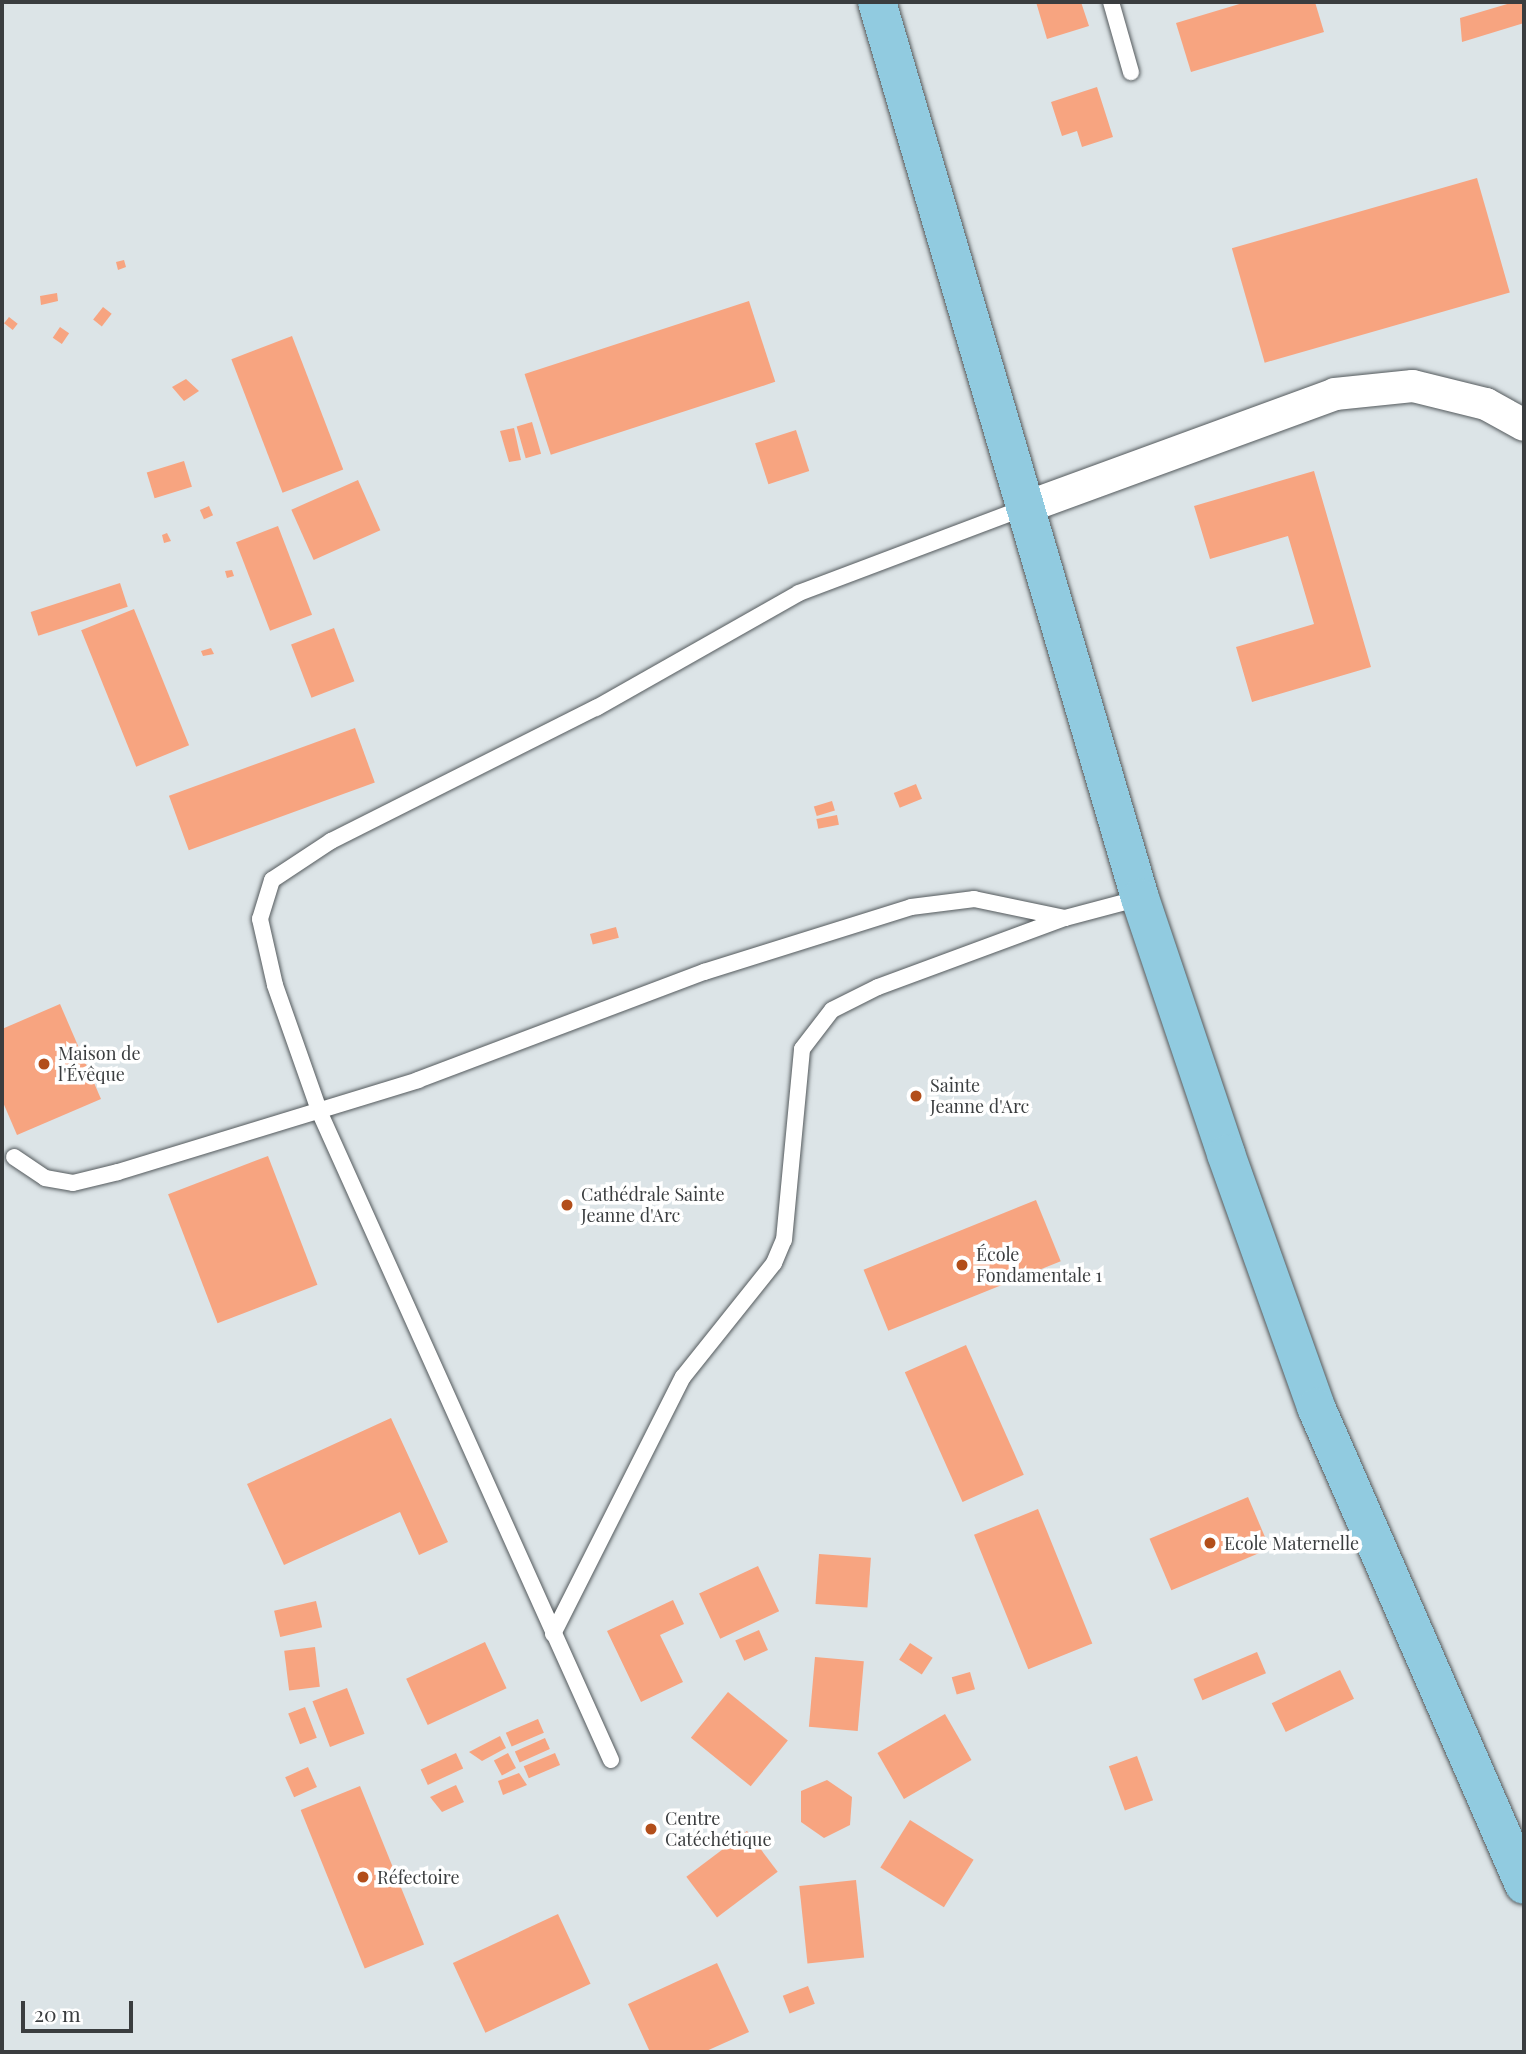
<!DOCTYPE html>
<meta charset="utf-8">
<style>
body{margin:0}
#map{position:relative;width:1526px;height:2054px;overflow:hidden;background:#dce4e7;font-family:"Playfair Display",serif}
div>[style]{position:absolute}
.building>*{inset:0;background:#f7a480;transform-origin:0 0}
.roads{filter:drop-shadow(0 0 2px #545a5d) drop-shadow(0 0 2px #545a5d)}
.service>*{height:16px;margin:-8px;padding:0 8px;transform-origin:8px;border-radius:8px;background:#fff}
.minor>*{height:32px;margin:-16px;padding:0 16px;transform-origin:16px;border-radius:16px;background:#fff}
.primary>*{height:38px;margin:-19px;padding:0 19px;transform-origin:19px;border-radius:19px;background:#91cbe0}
.dots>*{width:19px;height:19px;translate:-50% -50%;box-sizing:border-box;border:4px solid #fff;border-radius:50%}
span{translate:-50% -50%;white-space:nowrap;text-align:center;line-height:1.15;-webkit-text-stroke:7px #fff;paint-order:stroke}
.poi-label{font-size:18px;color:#3a3d3f}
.left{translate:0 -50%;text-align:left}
.frame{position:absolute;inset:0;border:4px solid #3a3d3f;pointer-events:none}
.scale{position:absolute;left:21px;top:2001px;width:112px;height:32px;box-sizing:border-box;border:4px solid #3a3d3f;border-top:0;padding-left:9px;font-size:21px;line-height:24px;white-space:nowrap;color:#3a3d3f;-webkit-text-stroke:5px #fff;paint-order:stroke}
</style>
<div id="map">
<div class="building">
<div style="clip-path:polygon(1036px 2px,1081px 2px,1089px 26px,1047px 39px)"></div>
<div style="clip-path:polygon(1246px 2px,1315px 2px,1324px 32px,1191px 72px,1176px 23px)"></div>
<div style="clip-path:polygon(1514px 2px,1524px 2px,1524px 23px,1462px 42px,1460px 18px)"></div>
<div style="clip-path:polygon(1097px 87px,1113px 137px,1082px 147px,1077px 131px,1062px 136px,1051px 102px)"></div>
<div style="left:1477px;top:178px;width:119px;height:255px;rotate:74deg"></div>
<div style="clip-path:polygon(124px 260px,126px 267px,118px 270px,116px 262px)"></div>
<div style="clip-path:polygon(57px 293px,58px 301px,41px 305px,40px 296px)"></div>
<div style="left:749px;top:301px;width:85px;height:236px;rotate:72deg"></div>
<div style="left:103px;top:307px;width:11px;height:16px;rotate:38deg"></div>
<div style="left:9px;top:317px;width:11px;height:8px;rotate:38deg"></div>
<div style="left:60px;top:327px;width:11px;height:13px;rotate:34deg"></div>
<div style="left:292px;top:336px;width:143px;height:65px;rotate:69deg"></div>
<div style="clip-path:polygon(186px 379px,199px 391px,184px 401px,172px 387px)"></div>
<div style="left:532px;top:422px;width:33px;height:16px;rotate:74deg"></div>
<div style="clip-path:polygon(514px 428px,521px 460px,509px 462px,500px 431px)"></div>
<div style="left:796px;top:430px;width:43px;height:43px;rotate:72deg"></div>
<div style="left:184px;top:461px;width:27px;height:39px;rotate:73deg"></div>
<div style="clip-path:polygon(1314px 471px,1371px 667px,1252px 702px,1236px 647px,1314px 624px,1288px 536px,1210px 559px,1194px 506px)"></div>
<div style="left:358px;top:480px;width:55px;height:73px;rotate:66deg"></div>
<div style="left:209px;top:506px;width:10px;height:10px;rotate:66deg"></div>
<div style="left:278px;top:526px;width:95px;height:45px;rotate:69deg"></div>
<div style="clip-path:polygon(167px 533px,171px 541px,164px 543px,162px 535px)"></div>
<div style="clip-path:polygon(232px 570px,234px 576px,227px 578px,225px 571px)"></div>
<div style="left:120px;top:583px;width:25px;height:94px;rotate:72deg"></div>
<div style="left:134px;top:609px;width:147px;height:57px;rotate:68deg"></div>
<div style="left:334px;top:628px;width:57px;height:46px;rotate:69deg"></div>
<div style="clip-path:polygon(211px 648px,214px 654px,203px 656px,201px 651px)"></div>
<div style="left:355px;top:728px;width:58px;height:198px;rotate:70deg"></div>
<div style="left:916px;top:784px;width:16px;height:24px;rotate:68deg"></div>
<div style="left:832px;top:801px;width:10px;height:19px;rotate:73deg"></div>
<div style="left:837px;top:815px;width:10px;height:21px;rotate:79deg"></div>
<div style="left:616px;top:927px;width:11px;height:27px;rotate:75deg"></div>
<div style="clip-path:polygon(60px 1004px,101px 1099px,17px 1135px,2px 1100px,2px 1029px)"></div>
<div style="left:268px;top:1156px;width:138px;height:107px;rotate:69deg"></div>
<div style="left:1036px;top:1200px;width:66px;height:186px;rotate:68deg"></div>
<div style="left:966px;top:1345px;width:142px;height:67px;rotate:66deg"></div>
<div style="clip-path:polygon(391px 1418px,448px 1542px,419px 1555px,400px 1512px,284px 1565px,247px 1484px)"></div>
<div style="left:1248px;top:1497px;width:56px;height:107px;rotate:67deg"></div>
<div style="left:1038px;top:1509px;width:145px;height:69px;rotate:68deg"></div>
<div style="left:819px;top:1554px;width:52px;height:50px;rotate:4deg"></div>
<div style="left:758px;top:1566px;width:50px;height:65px;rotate:65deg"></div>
<div style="clip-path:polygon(673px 1600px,684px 1624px,660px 1635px,683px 1682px,641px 1702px,607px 1631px)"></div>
<div style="left:316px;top:1601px;width:27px;height:43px;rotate:77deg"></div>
<div style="left:759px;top:1630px;width:22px;height:26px;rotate:66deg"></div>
<div style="left:485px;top:1642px;width:51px;height:87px;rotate:65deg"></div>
<div style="left:910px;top:1643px;width:27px;height:20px;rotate:33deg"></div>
<div style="left:315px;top:1647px;width:40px;height:31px;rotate:83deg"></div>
<div style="left:1257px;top:1652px;width:23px;height:69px;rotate:67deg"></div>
<div style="left:815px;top:1657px;width:49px;height:70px;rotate:5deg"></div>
<div style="left:1340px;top:1670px;width:32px;height:76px;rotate:64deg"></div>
<div style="left:970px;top:1672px;width:18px;height:19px;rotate:74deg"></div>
<div style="left:347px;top:1688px;width:49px;height:37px;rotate:69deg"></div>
<div style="left:728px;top:1692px;width:77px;height:59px;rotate:39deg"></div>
<div style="left:305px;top:1707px;width:33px;height:18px;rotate:69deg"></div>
<div style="left:945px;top:1714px;width:53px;height:78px;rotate:60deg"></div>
<div style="left:538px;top:1719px;width:15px;height:35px;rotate:67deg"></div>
<div style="clip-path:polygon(500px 1736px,506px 1748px,482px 1761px,469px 1752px)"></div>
<div style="left:545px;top:1738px;width:12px;height:33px;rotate:66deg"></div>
<div style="left:456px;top:1753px;width:17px;height:39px;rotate:65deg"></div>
<div style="left:508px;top:1753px;width:17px;height:16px;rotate:62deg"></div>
<div style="left:555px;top:1753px;width:13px;height:34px;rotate:67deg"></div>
<div style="left:1137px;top:1756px;width:47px;height:30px;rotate:70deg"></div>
<div style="left:308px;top:1767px;width:22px;height:25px;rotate:66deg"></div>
<div style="clip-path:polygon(519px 1773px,527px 1785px,503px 1795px,498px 1781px)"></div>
<div style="clip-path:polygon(827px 1780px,852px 1797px,850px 1825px,824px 1838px,801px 1822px,801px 1791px)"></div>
<div style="clip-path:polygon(456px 1785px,464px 1802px,442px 1812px,430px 1797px)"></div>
<div style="left:360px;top:1786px;width:171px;height:64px;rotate:68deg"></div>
<div style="left:910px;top:1820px;width:75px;height:56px;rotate:32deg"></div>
<div style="left:747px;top:1831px;width:51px;height:76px;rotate:53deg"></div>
<div style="left:856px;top:1880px;width:78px;height:57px;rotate:84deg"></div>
<div style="left:558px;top:1914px;width:77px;height:116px;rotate:65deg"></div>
<div style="clip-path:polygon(717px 1963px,749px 2032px,704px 2052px,650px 2052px,628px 2004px)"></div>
<div style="left:808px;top:1986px;width:19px;height:27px;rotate:69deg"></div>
</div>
<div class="roads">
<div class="service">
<div style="left:1111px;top:2px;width:73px;rotate:74.1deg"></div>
<div style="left:14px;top:1157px;width:37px;rotate:34deg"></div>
<div style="left:45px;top:1178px;width:28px;rotate:10deg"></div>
<div style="left:73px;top:1183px;width:46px;rotate:-13.7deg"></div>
<div style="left:118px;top:1172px;width:314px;rotate:-17deg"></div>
<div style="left:418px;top:1080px;width:306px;rotate:-20.7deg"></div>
<div style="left:704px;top:972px;width:217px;rotate:-17.4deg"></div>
<div style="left:911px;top:907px;width:64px;rotate:-7.2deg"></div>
<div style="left:974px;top:899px;width:93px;rotate:11.8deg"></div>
<div style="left:1065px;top:918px;width:78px;rotate:-14.9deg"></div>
<div style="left:553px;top:1634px;width:288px;rotate:-63.2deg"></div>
<div style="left:683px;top:1377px;width:146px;rotate:-51.4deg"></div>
<div style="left:774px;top:1263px;width:25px;rotate:-67deg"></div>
<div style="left:784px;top:1240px;width:192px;rotate:-84.6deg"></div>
<div style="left:802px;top:1049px;width:49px;rotate:-52.4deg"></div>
<div style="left:832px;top:1010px;width:51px;rotate:-26.6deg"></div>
<div style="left:878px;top:987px;width:199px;rotate:-20.3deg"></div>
<div style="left:611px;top:1760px;width:709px;rotate:-114.22deg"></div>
<div style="left:320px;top:1113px;width:136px;rotate:-109.4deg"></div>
<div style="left:275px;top:985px;width:68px;rotate:-102.8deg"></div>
<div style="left:260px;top:919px;width:41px;rotate:-72.9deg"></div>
<div style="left:272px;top:880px;width:71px;rotate:-33.5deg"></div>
<div style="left:331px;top:841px;width:297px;rotate:-26.7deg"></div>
<div style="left:596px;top:708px;width:233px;rotate:-29.5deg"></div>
<div style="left:799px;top:593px;width:241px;rotate:-20.7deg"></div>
</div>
<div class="minor">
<div style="left:1024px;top:508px;width:331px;rotate:-20.1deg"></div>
<div style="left:1335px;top:394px;width:78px;rotate:-5.9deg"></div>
<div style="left:1413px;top:386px;width:75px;rotate:13.9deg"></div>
<div style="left:1486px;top:404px;width:43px;rotate:28.9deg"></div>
</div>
<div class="primary">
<div style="left:877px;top:2px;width:934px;rotate:73.64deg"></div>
<div style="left:1140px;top:898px;width:270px;rotate:71.4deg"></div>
<div style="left:1226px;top:1154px;width:269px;rotate:70.4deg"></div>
<div style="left:1316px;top:1407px;width:521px;rotate:66.48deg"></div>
</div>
</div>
<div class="dots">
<div style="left:44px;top:1064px;background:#b24e1a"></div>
<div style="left:916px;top:1096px;background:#b24e1a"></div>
<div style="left:567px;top:1205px;background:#b24e1a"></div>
<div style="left:962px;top:1265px;background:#b24e1a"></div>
<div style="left:1210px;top:1543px;background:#b24e1a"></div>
<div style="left:651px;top:1829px;background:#b24e1a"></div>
<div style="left:363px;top:1877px;background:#b24e1a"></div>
</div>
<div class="poi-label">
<span class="left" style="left:58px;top:1064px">Maison de<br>l'Évêque</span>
<span class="left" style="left:930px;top:1096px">Sainte<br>Jeanne d'Arc</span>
<span class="left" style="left:581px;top:1205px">Cathédrale Sainte<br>Jeanne d'Arc</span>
<span class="left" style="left:976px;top:1265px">École<br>Fondamentale 1</span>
<span class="left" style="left:1224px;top:1543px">Ecole Maternelle</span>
<span class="left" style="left:665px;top:1829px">Centre<br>Catéchétique</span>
<span class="left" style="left:377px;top:1877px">Réfectoire</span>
</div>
<div class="frame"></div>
<div class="scale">20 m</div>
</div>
